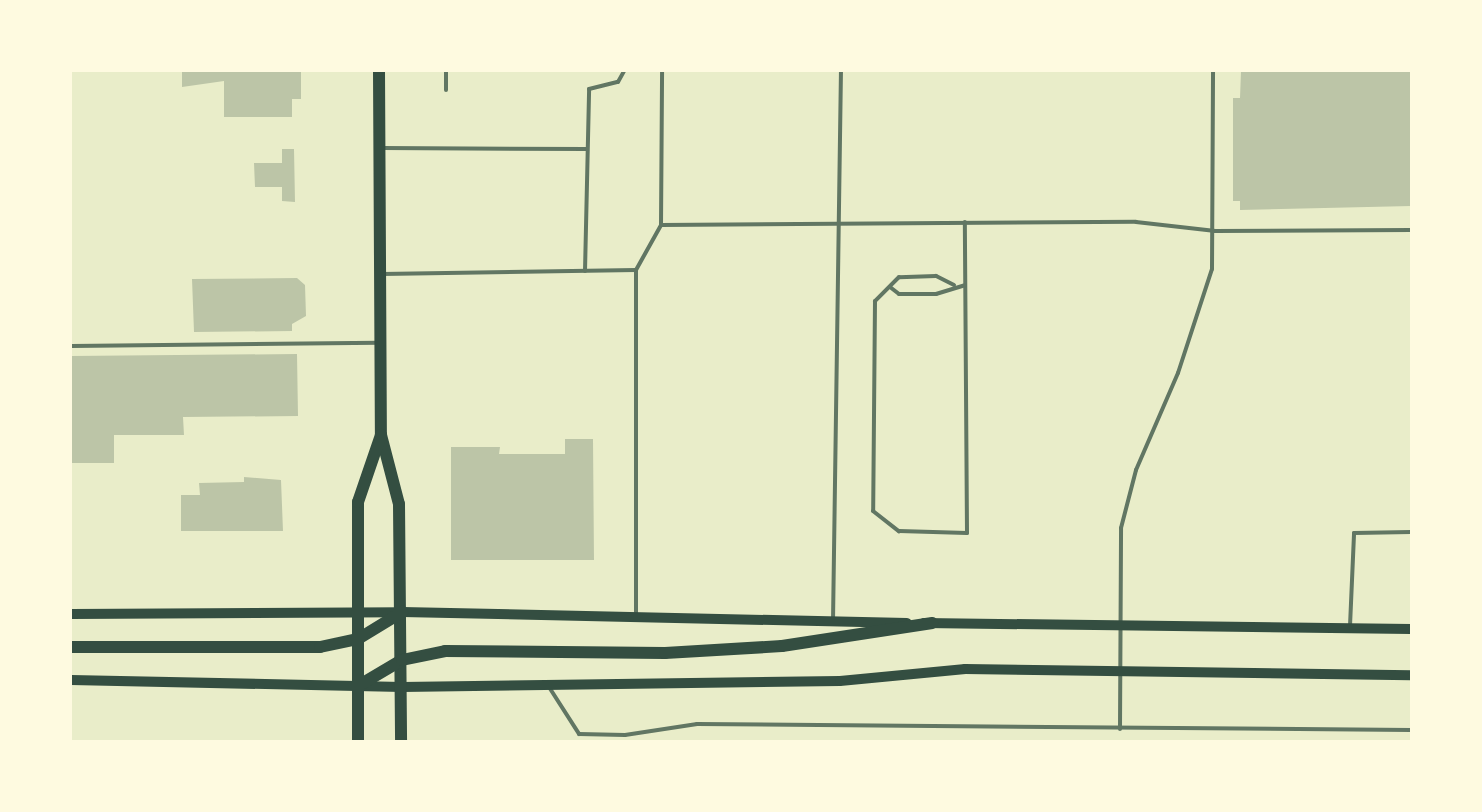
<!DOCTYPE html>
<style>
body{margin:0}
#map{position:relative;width:1482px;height:812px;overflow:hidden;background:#e9edc9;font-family:Barlow,sans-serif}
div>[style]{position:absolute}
.building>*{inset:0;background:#bcc5a7}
.service>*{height:4px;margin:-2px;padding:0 2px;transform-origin:2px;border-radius:2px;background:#617663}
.secondary>*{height:10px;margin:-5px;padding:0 5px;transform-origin:5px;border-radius:5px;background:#344e41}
.primary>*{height:12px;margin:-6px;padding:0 6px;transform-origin:6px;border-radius:6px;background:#344e41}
span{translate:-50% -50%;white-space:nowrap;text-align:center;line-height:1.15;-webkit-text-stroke:4px #fefae0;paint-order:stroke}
.frame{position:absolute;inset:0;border:72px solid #fefae0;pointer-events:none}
</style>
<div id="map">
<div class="building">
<div style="clip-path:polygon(182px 71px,301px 71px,301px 99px,292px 99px,292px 117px,224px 117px,224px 81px,182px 87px)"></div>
<div style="clip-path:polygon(1241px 71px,1411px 71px,1411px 206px,1240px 210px,1240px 201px,1233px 201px,1233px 98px,1240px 98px)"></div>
<div style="clip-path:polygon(282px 149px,294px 149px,295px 202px,282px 201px,282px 187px,255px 187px,254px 163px,282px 163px)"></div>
<div style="clip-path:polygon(297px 278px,305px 285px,306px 316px,292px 324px,292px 331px,194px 332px,192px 279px)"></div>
<div style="clip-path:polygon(297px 354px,298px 416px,183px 417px,184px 435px,114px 435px,114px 463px,71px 463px,71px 356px)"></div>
<div style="clip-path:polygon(565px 439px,593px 439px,594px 560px,451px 560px,451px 447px,500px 447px,499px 454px,565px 454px)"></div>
<div style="clip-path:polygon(244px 477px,281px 480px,283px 531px,181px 531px,181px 495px,200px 495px,199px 483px,244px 482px)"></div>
</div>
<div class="service">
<div style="left:446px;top:90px;width:19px;rotate:-90deg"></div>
<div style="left:382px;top:148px;width:205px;rotate:0.3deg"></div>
<div style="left:661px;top:225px;width:475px;rotate:-0.4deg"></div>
<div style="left:1136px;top:222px;width:80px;rotate:6.5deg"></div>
<div style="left:1215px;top:231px;width:196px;rotate:-0.3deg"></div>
<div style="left:585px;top:271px;width:182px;rotate:-88.7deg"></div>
<div style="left:589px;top:89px;width:30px;rotate:-14deg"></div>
<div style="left:618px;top:82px;width:13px;rotate:-61deg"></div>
<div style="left:382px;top:274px;width:254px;rotate:-0.9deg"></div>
<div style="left:954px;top:285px;width:20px;rotate:-153deg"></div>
<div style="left:936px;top:276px;width:37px;rotate:178deg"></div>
<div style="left:899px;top:277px;width:34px;rotate:135deg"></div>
<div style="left:875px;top:301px;width:210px;rotate:90.5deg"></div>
<div style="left:873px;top:511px;width:33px;rotate:38deg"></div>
<div style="left:899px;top:531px;width:68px;rotate:1.7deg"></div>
<div style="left:967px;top:533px;width:311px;rotate:-90.4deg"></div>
<div style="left:890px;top:287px;width:11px;rotate:38deg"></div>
<div style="left:899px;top:294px;width:37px"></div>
<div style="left:936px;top:294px;width:30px;rotate:-17deg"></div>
<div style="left:71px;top:346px;width:308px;rotate:-0.6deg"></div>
<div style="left:636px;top:615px;width:345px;rotate:-90deg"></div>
<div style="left:636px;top:270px;width:51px;rotate:-60.9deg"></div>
<div style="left:661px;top:225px;width:154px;rotate:-89.6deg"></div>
<div style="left:833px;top:621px;width:550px;rotate:-89.17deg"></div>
<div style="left:1350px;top:626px;width:93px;rotate:-87.5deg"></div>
<div style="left:1354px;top:533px;width:57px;rotate:-1deg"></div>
<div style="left:549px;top:687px;width:56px;rotate:57.4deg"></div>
<div style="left:579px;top:734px;width:46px;rotate:1.2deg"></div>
<div style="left:625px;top:735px;width:73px;rotate:-8.7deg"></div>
<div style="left:697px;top:724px;width:714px;rotate:0.48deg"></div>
<div style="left:1120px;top:729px;width:201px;rotate:-89.7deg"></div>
<div style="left:1121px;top:528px;width:60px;rotate:-75.5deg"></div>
<div style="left:1136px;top:470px;width:106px;rotate:-66.6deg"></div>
<div style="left:1178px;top:373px;width:109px;rotate:-71.9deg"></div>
<div style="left:1212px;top:269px;width:198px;rotate:-89.7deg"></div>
</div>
<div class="secondary">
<div style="left:71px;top:614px;width:331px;rotate:-0.3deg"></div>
<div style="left:402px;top:612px;width:505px;rotate:1.25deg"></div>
<div style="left:924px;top:623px;width:487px;rotate:0.7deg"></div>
<div style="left:71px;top:680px;width:331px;rotate:1.2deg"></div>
<div style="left:402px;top:687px;width:438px;rotate:-0.8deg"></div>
<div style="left:840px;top:681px;width:126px;rotate:-5.5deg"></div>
<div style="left:965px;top:669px;width:446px;rotate:0.8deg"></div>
</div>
<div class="primary">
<div style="left:379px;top:71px;width:364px;rotate:89.7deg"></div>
<div style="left:381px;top:435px;width:71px;rotate:75.4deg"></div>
<div style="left:399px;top:504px;width:237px;rotate:89.5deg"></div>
<div style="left:71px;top:647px;width:249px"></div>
<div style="left:320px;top:647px;width:39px;rotate:-12deg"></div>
<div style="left:358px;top:639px;width:52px;rotate:-31.5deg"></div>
<div style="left:358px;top:686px;width:51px;rotate:-30.6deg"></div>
<div style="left:402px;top:660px;width:44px;rotate:-11.8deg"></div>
<div style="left:445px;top:651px;width:220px;rotate:0.5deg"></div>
<div style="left:665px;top:653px;width:117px;rotate:-3.4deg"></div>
<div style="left:782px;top:646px;width:152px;rotate:-8.7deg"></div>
<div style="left:358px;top:741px;width:239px;rotate:-90deg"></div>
<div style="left:358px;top:502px;width:71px;rotate:-71.1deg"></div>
</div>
<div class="frame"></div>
</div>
